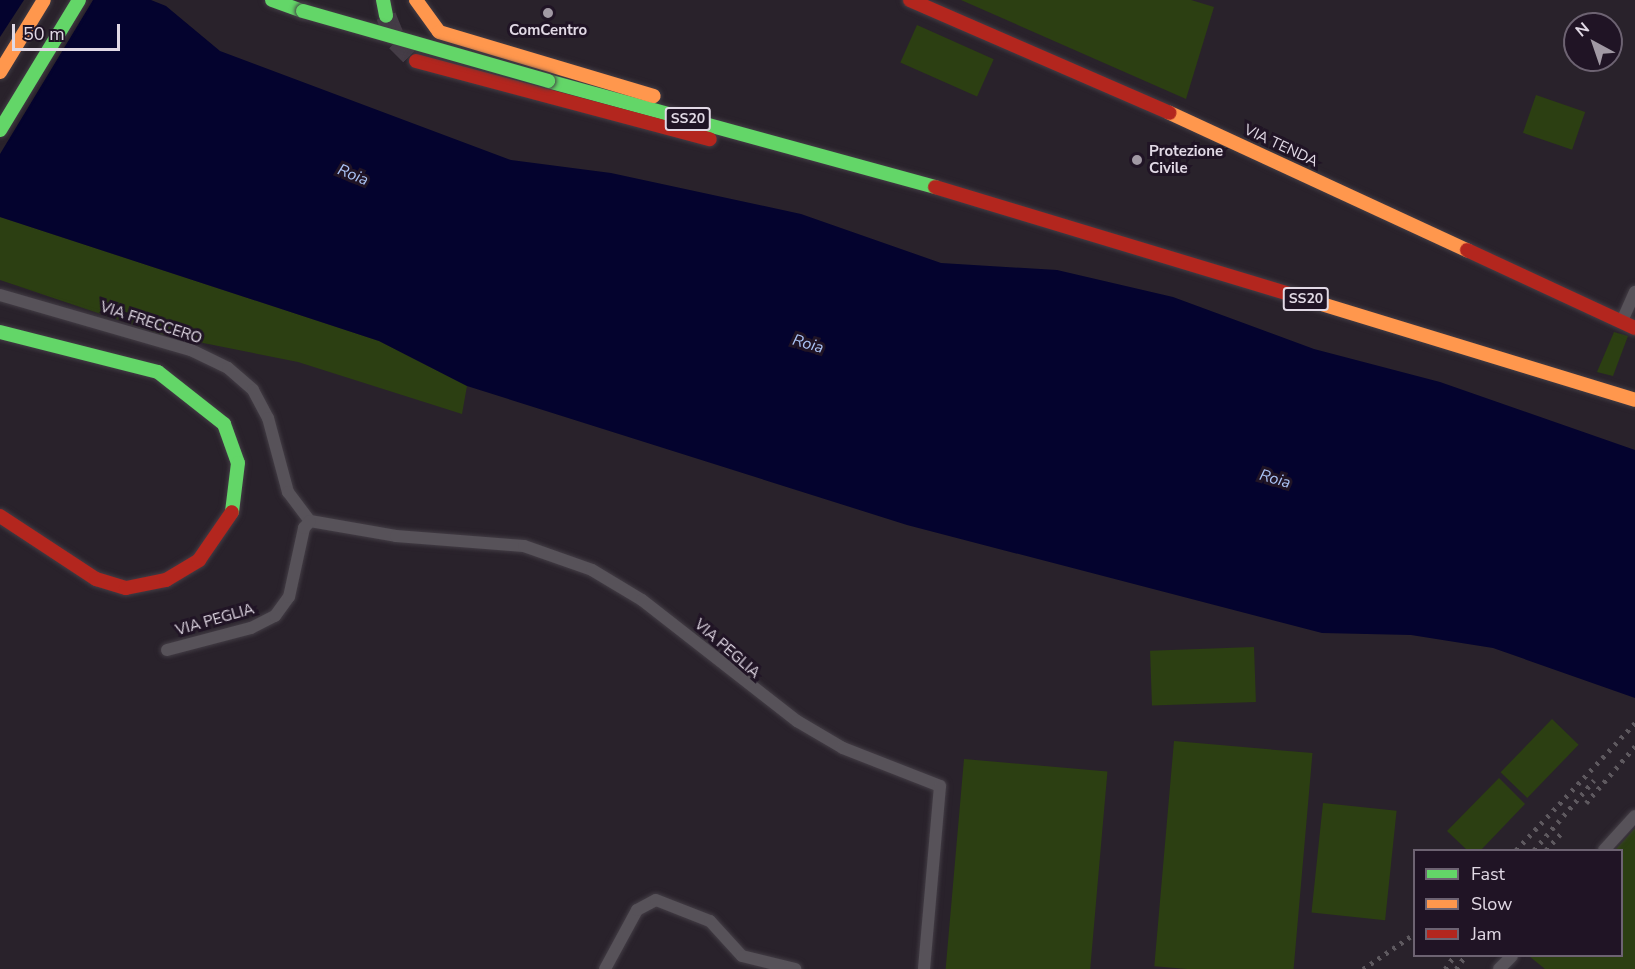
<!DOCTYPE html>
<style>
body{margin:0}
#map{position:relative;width:1635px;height:969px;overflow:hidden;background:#29222b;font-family:"Nunito Sans",sans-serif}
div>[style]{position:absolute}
.green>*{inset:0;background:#2c3f12;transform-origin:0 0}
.water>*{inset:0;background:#04032e}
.pier>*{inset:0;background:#29222b}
.primary-tunnel>*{height:20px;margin-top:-10px;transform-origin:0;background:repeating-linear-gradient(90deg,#453d47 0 20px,transparent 0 30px)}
.roads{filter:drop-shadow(0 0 2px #433d45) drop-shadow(0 0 2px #433d45)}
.street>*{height:12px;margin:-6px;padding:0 6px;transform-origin:6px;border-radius:6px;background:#575259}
.fast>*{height:14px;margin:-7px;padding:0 7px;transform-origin:7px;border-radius:7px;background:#63d668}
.slow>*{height:14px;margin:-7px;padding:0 7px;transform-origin:7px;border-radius:7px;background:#ff974d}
.jam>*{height:14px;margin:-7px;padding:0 7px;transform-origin:7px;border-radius:7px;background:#b3261e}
.rail>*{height:4.5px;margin-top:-2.25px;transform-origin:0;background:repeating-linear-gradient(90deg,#5e595f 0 3px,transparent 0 9px)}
.bridges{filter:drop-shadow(0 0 2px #433d45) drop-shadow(0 0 2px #433d45)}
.fast-bridge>*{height:14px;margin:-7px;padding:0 7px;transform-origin:7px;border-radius:7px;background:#63d668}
.dots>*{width:16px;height:16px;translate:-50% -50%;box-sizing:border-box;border:3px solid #201425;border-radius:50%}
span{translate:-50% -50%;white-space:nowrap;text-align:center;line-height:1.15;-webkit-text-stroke:6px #201425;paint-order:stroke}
.shield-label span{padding:2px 4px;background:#201425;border:2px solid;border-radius:4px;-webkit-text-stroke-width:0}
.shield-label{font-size:14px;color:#e1d9e5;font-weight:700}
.poi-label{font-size:15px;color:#e1d9e5;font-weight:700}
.left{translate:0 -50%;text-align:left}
.street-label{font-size:15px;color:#e1d9e5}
.water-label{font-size:16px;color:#acc4f6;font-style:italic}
.legend{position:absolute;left:1413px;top:849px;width:210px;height:108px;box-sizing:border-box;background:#201425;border:2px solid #6d6372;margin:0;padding:8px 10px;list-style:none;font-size:18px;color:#e1d9e5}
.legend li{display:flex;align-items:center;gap:12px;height:30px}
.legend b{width:30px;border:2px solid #6d6372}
.north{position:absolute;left:1563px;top:12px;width:60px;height:60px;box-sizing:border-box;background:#201425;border:2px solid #6d6372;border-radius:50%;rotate:320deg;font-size:16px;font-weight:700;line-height:24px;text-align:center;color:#e1d9e5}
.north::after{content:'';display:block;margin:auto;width:21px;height:27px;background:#a199a4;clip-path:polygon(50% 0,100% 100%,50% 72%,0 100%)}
.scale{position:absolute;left:12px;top:24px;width:108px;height:27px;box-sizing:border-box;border:3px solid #e1d9e5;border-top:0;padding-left:8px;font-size:18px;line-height:21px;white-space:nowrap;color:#e1d9e5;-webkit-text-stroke:4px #201425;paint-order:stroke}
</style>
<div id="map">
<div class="green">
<div style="clip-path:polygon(961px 0,1191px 0,1214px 7px,1186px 99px)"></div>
<div style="left:917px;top:25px;width:84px;height:41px;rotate:24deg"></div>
<div style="left:1536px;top:95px;width:52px;height:40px;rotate:19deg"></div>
<div style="clip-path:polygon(0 217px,379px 341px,467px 386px,462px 414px,298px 362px,163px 335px,0 280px)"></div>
<div style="clip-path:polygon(1614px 332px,1628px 336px,1613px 376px,1597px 372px)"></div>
<div style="left:1254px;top:647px;width:55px;height:104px;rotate:88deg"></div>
<div style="left:1552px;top:719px;width:37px;height:74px;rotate:44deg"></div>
<div style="left:1174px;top:741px;width:139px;height:226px;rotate:5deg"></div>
<div style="left:964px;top:759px;width:144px;height:211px;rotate:5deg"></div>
<div style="clip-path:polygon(1499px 778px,1525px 804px,1481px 850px,1467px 850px,1447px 831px)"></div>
<div style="left:1323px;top:803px;width:74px;height:110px;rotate:6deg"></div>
<div style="clip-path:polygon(1635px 828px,1635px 969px,1545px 969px,1529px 956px,1622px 956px,1622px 850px,1615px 850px)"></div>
</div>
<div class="water">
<div style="clip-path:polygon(0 0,151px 0,166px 6px,220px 51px,511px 160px,611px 173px,801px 214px,941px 263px,1057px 270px,1173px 297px,1314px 349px,1440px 382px,1635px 450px,1635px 698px,1493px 648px,1411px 635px,1322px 633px,907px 525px,467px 386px,379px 341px,0 217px)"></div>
</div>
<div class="pier">
<div style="clip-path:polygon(24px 0,93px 0,0 154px,0 37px)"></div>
</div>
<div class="primary-tunnel">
<div style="left:386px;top:16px;width:27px;rotate:68deg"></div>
<div style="left:396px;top:41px;width:28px;rotate:45deg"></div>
</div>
<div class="roads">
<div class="street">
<div style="left:0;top:295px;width:199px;rotate:16.1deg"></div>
<div style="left:191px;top:350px;width:41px;rotate:25.9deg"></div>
<div style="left:228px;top:368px;width:33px;rotate:41deg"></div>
<div style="left:253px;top:390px;width:32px;rotate:62deg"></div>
<div style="left:268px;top:418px;width:77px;rotate:74.9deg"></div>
<div style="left:288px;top:492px;width:36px;rotate:53deg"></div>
<div style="left:310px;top:521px;width:87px;rotate:9.9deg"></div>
<div style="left:396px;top:536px;width:128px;rotate:4.5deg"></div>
<div style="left:524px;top:546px;width:72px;rotate:19.4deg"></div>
<div style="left:592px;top:570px;width:58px;rotate:31deg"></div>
<div style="left:642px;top:600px;width:197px;rotate:38deg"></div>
<div style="left:797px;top:721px;width:53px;rotate:30.4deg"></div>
<div style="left:843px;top:748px;width:104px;rotate:21.4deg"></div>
<div style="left:940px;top:786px;width:184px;rotate:95deg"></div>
<div style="left:1622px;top:321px;width:32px;rotate:-66deg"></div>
<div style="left:167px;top:650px;width:87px;rotate:-14.7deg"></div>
<div style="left:251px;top:628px;width:27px;rotate:-27deg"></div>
<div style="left:275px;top:616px;width:24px;rotate:-54deg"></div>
<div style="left:289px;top:597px;width:71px;rotate:-77.7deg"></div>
<div style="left:304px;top:528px;width:9px;rotate:-49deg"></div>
<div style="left:1604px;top:850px;width:46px;rotate:-47.6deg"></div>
<div style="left:605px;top:969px;width:67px;rotate:-61.5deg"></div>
<div style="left:637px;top:910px;width:21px;rotate:-28deg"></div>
<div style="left:656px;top:900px;width:58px;rotate:21.3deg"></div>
<div style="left:710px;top:921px;width:47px;rotate:47.6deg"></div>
<div style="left:742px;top:956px;width:55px;rotate:13.8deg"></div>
<div style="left:1499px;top:969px;width:18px;rotate:-45deg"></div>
</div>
<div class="fast">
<div style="left:272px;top:0;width:33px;rotate:20deg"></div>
<div style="left:383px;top:0;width:16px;rotate:79deg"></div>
<div style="left:548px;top:81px;width:401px;rotate:15.3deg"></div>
<div style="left:0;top:130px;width:152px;rotate:-58.7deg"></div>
<div style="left:0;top:332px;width:163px;rotate:14.2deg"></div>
<div style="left:158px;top:372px;width:84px;rotate:38.2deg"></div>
<div style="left:224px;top:424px;width:41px;rotate:70.3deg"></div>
<div style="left:238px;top:463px;width:49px;rotate:97deg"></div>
</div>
<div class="slow">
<div style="left:416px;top:0;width:39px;rotate:54deg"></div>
<div style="left:439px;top:32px;width:224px;rotate:16.6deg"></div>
<div style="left:0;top:72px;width:84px;rotate:-58.6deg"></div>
<div style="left:1170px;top:113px;width:327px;rotate:24.8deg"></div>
<div style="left:1302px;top:298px;width:348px;rotate:17deg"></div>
</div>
<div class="jam">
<div style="left:910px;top:0;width:283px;rotate:23.5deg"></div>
<div style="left:416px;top:61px;width:304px;rotate:14.9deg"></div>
<div style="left:935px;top:187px;width:383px;rotate:16.8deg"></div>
<div style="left:1467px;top:250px;width:185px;rotate:24.9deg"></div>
<div style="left:0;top:516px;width:115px;rotate:33.3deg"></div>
<div style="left:96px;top:579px;width:31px;rotate:17deg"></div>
<div style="left:126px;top:588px;width:41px;rotate:-11.3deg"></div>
<div style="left:166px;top:580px;width:39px;rotate:-31deg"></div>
<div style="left:199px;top:560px;width:58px;rotate:-55.5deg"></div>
</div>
</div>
<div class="rail">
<div style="left:1586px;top:803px;width:75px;rotate:-49.3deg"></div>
<div style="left:1516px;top:850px;width:174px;rotate:-46.9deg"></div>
<div style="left:1534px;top:850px;width:92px;rotate:-49.4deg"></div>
<div style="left:1546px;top:850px;width:25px;rotate:-48deg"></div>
<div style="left:1363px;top:969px;width:62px;rotate:-34.5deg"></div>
<div style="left:1445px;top:969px;width:16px;rotate:-55deg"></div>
<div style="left:1456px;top:969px;width:16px;rotate:-55deg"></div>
</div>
<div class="bridges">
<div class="fast-bridge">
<div style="left:303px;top:11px;width:255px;rotate:15.9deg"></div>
</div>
</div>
<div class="dots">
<div style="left:548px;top:13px;background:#a199a4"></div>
<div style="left:1137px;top:160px;background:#a199a4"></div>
</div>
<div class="shield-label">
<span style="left:688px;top:119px">SS20</span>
<span style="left:1306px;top:299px">SS20</span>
</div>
<div class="poi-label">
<span style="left:548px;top:31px">ComCentro</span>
<span class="left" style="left:1149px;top:160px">Protezione<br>Civile</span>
</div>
<div class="street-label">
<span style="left:1281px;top:146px;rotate:25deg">VIA TENDA</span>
<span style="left:151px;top:323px;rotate:18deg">VIA FRECCERO</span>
<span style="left:215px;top:620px;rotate:-16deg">VIA PEGLIA</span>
<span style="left:727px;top:649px;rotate:41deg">VIA PEGLIA</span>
</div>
<div class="water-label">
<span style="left:353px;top:175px;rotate:22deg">Roia</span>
<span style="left:808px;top:344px;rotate:16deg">Roia</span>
<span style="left:1275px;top:479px;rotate:16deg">Roia</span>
</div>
<ul class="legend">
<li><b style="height:8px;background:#63d668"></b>Fast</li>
<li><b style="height:8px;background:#ff974d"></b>Slow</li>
<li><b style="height:8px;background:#b3261e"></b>Jam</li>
</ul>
<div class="north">N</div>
<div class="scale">50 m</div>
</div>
